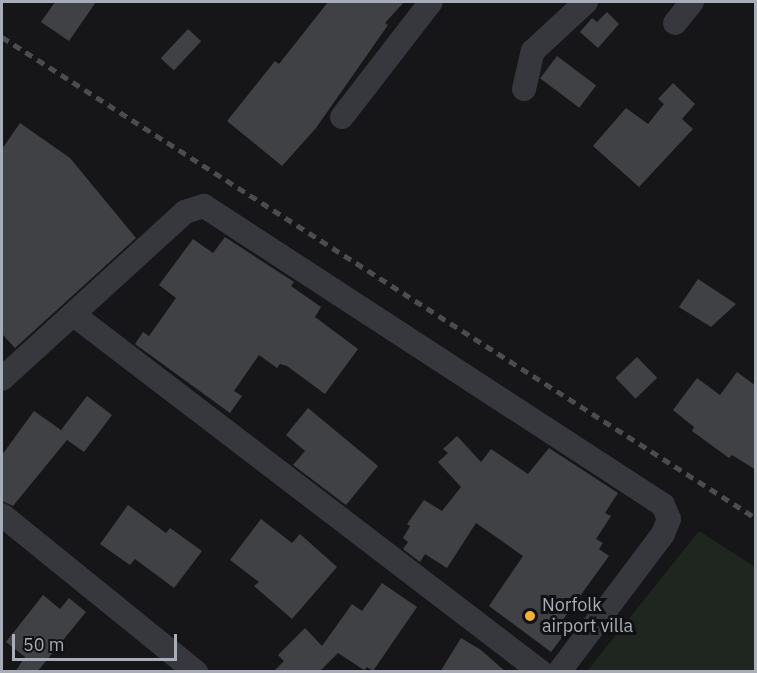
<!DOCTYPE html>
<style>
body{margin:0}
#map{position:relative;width:757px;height:673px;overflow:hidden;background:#161618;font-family:"IBM Plex Sans",sans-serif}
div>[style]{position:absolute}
.green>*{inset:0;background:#1e261f}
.building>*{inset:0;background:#404145;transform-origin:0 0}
.minor>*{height:24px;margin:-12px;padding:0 12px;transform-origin:12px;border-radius:12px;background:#37383d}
.rail>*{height:4.5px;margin-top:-2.25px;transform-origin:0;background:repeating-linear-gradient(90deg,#4a4c52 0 8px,transparent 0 14px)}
.dots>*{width:16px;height:16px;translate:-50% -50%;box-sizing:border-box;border:3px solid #111113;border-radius:50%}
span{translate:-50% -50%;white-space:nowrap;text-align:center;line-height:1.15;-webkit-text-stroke:6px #111113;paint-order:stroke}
.poi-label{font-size:18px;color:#a8adb8}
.left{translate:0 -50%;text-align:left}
.frame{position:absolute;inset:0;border:3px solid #a8adb8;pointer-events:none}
.scale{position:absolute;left:12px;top:634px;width:165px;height:27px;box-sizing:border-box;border:3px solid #a8adb8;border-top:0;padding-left:8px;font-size:18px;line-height:21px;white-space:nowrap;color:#a8adb8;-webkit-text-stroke:4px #111113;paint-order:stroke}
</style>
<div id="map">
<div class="green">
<div style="clip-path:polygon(699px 531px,755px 567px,755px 671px,587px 671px)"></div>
</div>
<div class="building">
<div style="clip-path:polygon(55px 2px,96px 2px,69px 41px,41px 22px)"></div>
<div style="clip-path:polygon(328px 2px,404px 2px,385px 23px,388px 25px,316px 128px,282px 166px,227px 121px,275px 61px,279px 64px)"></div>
<div style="clip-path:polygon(607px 12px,619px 24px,598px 48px,580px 32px,592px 18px,597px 22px)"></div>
<div style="left:188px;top:29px;width:18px;height:40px;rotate:43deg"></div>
<div style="left:557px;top:56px;width:49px;height:28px;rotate:37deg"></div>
<div style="clip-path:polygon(673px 83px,695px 104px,682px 119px,693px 129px,639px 187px,593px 146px,626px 108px,648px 124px,664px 104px,658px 99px)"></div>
<div style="clip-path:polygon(20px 123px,70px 158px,136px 238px,15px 348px,2px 334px,2px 149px)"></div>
<div style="clip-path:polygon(225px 237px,294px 282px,291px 286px,321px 307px,315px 317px,358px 349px,325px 394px,287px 366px,280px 364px,277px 368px,259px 355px,234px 391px,242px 396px,230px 413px,135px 344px,143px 332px,149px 336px,176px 298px,159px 285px,193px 239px,213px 253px)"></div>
<div style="clip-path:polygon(698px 279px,736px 304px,711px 327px,679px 307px)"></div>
<div style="left:637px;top:357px;width:29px;height:30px;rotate:46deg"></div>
<div style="clip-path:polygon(737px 372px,756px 386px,756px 470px,732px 455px,729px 458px,692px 431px,694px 427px,673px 410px,697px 378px,720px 395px)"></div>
<div style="clip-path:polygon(87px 396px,112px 415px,84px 452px,67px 440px,13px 506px,2px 501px,2px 455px,34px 411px,61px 430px)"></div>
<div style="clip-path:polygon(308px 408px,378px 466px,346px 505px,293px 465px,305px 451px,286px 435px)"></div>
<div style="clip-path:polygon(457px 436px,481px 462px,491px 449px,528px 474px,549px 448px,618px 493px,605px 513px,611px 516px,596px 539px,603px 543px,599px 549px,609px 556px,562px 621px,570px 627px,551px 652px,489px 606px,523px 556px,476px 523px,447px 568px,425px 554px,420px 562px,403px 549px,408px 542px,403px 538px,410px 526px,407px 524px,424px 500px,442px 511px,461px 487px,438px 462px,448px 453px,443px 449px)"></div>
<div style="clip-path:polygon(128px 505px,166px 533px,170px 528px,202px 551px,174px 588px,135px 559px,130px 565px,100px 544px)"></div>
<div style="clip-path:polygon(261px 519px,292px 543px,300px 534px,337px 567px,292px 619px,254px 586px,259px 582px,230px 560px)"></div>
<div style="clip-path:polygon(382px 583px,417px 607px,373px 671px,367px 667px,364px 670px,338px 653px,319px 672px,273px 672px,284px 661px,278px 655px,305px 628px,322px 646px,352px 604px,362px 611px)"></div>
<div style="clip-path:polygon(43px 595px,60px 609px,69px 598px,86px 612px,37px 672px,15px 672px,25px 657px,6px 642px)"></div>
<div style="clip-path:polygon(461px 638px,481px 650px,506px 672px,440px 672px)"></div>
</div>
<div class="minor">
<div style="left:675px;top:23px;width:27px;rotate:-51deg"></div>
<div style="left:524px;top:89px;width:39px;rotate:-77deg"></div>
<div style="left:533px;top:51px;width:72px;rotate:-42.8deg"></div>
<div style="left:342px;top:117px;width:145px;rotate:-52.3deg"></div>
<div style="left:74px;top:315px;width:588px;rotate:37.4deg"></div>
<div style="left:2px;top:379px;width:248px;rotate:-42.4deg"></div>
<div style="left:185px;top:212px;width:20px;rotate:-18deg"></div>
<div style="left:204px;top:206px;width:548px;rotate:33.08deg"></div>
<div style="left:663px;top:505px;width:15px;rotate:67deg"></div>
<div style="left:669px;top:519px;width:16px;rotate:112deg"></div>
<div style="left:663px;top:534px;width:173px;rotate:127deg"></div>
<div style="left:2px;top:515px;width:250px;rotate:39deg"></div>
</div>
<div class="rail">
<div style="left:2px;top:37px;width:894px;rotate:32.54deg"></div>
</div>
<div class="dots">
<div style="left:530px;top:616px;background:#f2b134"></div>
</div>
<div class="poi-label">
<span class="left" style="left:542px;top:616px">Norfolk<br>airport villa</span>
</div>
<div class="frame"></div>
<div class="scale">50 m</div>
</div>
